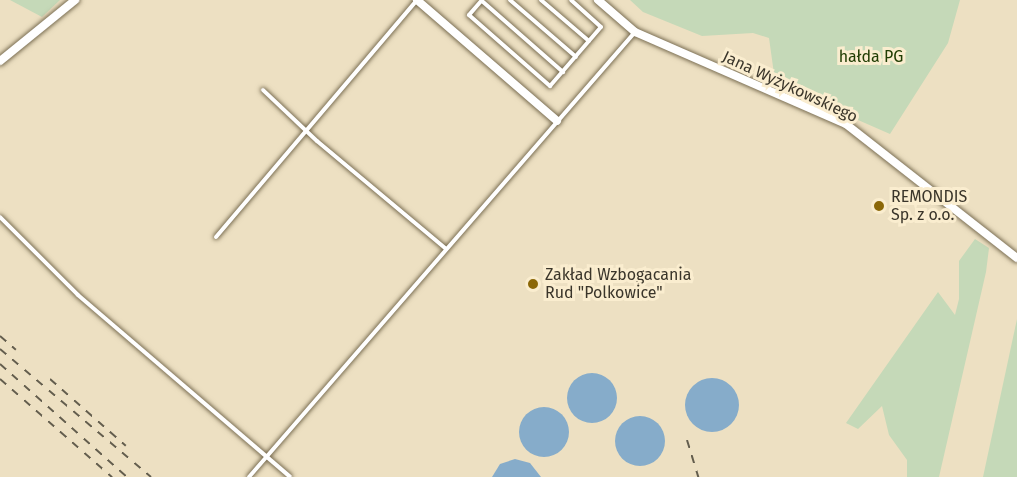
<!DOCTYPE html>
<meta charset="utf-8">
<style>
body{margin:0}
#map{position:relative;width:1017px;height:477px;overflow:hidden;background:#ede0c2;font-family:"Fira Sans",sans-serif}
div>[style]{position:absolute}
.green>*{inset:0;background:#c5d9b8}
.water>*{inset:0;background:#86acca}
.round{border-radius:50%}
.roads{filter:drop-shadow(0 0 2px #7b6f54) drop-shadow(0 0 2px #7b6f54)}
.service>*{height:4px;margin:-2px;padding:0 2px;transform-origin:2px;border-radius:2px;background:#fff}
.minor>*{height:8px;margin:-4px;padding:0 4px;transform-origin:4px;border-radius:4px;background:#fff}
.rail>*{height:2px;margin-top:-1px;transform-origin:0;background:repeating-linear-gradient(90deg,#635d4d 0 8px,transparent 0 16px)}
.dots>*{width:16px;height:16px;translate:-50% -50%;box-sizing:border-box;border:3px solid #faedcf;border-radius:50%}
span{translate:-50% -50%;white-space:nowrap;text-align:center;line-height:1.15;-webkit-text-stroke:6px #faedcf;paint-order:stroke}
.park-label{font-size:16px;color:#203d03}
.street-label{font-size:16px;color:#3a352a}
.poi-label{font-size:16px;color:#3a352a}
.left{translate:0 -50%;text-align:left}
</style>
<div id="map">
<div class="green">
<div style="clip-path:polygon(10px 0,60px 0,42px 17px)"></div>
<div style="clip-path:polygon(630px 0,960px 0,948px 43px,890px 134px,858px 120px,833px 101px,775px 81px,769px 38px,753px 33px,702px 36px,643px 12px)"></div>
<div style="clip-path:polygon(975px 239px,989px 248px,986px 272px,939px 477px,907px 477px,907px 460px,889px 435px,882px 406px,858px 429px,846px 423px,938px 292px,955px 315px,959px 299px,959px 261px)"></div>
<div style="clip-path:polygon(1017px 319px,1017px 477px,983px 477px)"></div>
</div>
<div class="water">
<div class="round" style="left:567px;top:373px;width:50px;height:50px"></div>
<div class="round" style="left:685px;top:378px;width:54px;height:54px"></div>
<div class="round" style="left:519px;top:407px;width:50px;height:50px"></div>
<div class="round" style="left:615px;top:416px;width:50px;height:50px"></div>
<div style="clip-path:polygon(515px 459px,530px 463px,541px 477px,492px 477px,500px 464px)"></div>
</div>
<div class="roads">
<div class="service">
<div style="left:482px;top:0;width:20px;rotate:131deg"></div>
<div style="left:469px;top:15px;width:108px;rotate:41.2deg"></div>
<div style="left:550px;top:86px;width:78px;rotate:-49.2deg"></div>
<div style="left:601px;top:27px;width:40px;rotate:-138deg"></div>
<div style="left:510px;top:0;width:87px;rotate:40.8deg"></div>
<div style="left:541px;top:0;width:63px;rotate:40.5deg"></div>
<div style="left:482px;top:1px;width:108px;rotate:41.2deg"></div>
<div style="left:263px;top:90px;width:74px;rotate:43.4deg"></div>
<div style="left:317px;top:141px;width:168px;rotate:39.9deg"></div>
<div style="left:0;top:217px;width:110px;rotate:45deg"></div>
<div style="left:78px;top:295px;width:279px;rotate:40.6deg"></div>
<div style="left:216px;top:237px;width:309px;rotate:-49.7deg"></div>
<div style="left:249px;top:477px;width:589px;rotate:-49.06deg"></div>
</div>
<div class="minor">
<div style="left:417px;top:0;width:185px;rotate:40.8deg"></div>
<div style="left:598px;top:0;width:49px;rotate:40.9deg"></div>
<div style="left:635px;top:32px;width:230px;rotate:23.6deg"></div>
<div style="left:846px;top:124px;width:217px;rotate:38.1deg"></div>
<div style="left:0;top:61px;width:97px;rotate:-39.1deg"></div>
</div>
</div>
<div class="rail">
<div style="left:0;top:336px;width:21px;rotate:41deg"></div>
<div style="left:0;top:349px;width:198px;rotate:40.3deg"></div>
<div style="left:0;top:364px;width:170px;rotate:41.7deg"></div>
<div style="left:0;top:379px;width:149px;rotate:41.2deg"></div>
<div style="left:50px;top:379px;width:101px;rotate:41.4deg"></div>
<div style="left:687px;top:440px;width:39px;rotate:73deg"></div>
</div>
<div class="dots">
<div style="left:879px;top:206px;background:#8b6707"></div>
<div style="left:533px;top:284px;background:#8b6707"></div>
</div>
<div class="park-label">
<span style="left:871px;top:57px">hałda PG</span>
</div>
<div class="street-label">
<span style="left:790px;top:87px;rotate:25deg">Jana Wyżykowskiego</span>
</div>
<div class="poi-label">
<span class="left" style="left:891px;top:206px">REMONDIS<br>Sp. z o.o.</span>
<span class="left" style="left:545px;top:284px">Zakład Wzbogacania<br>Rud "Polkowice"</span>
</div>
</div>
